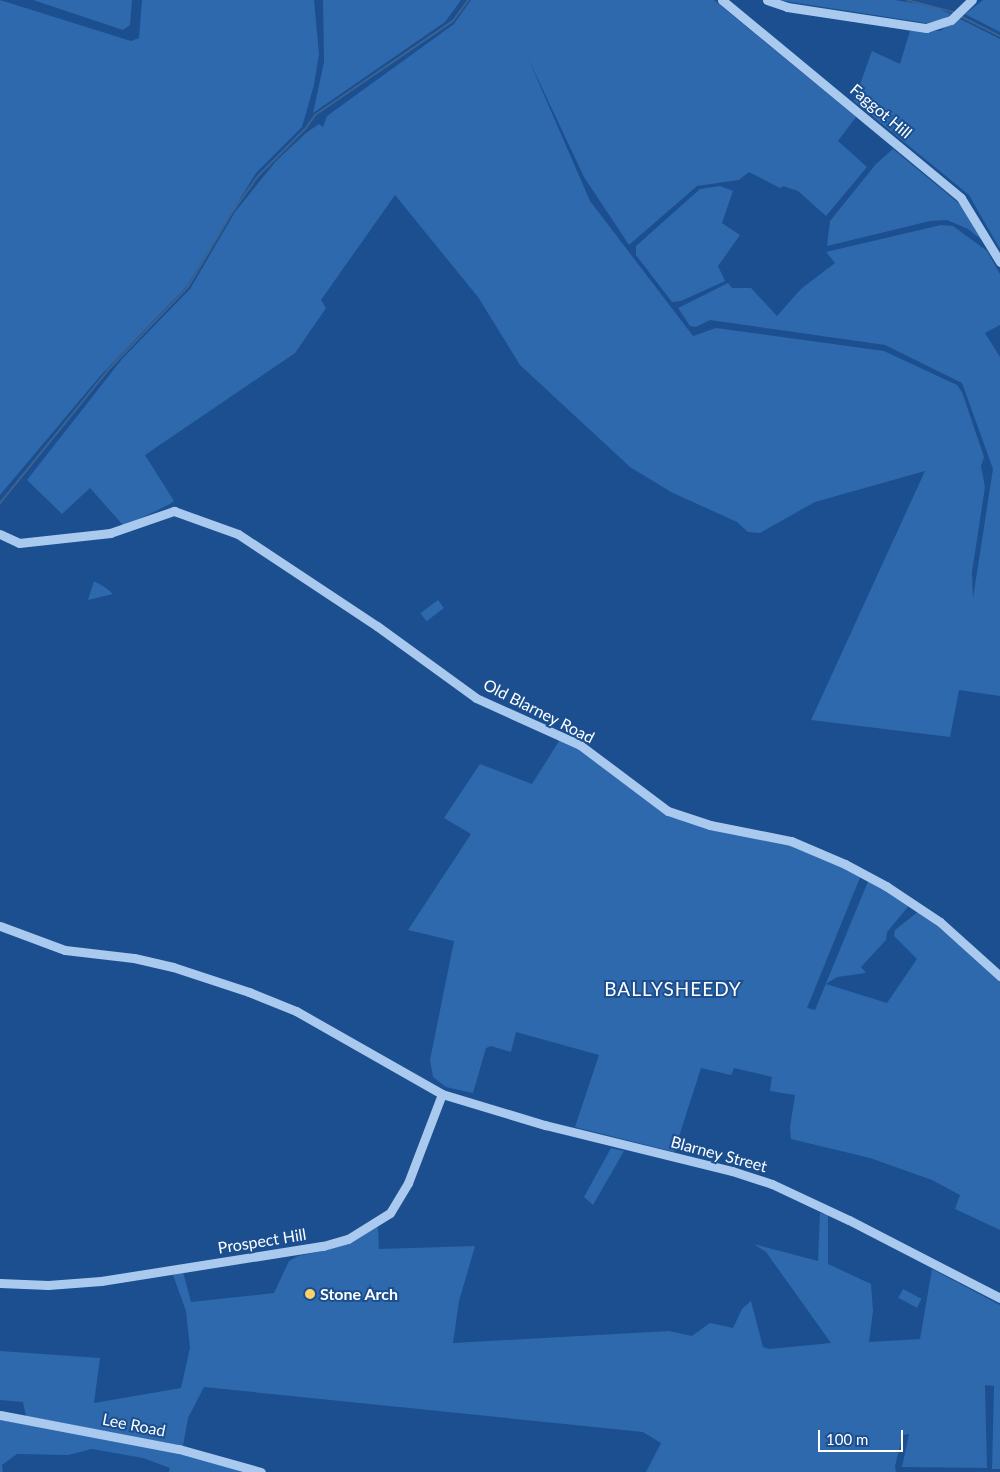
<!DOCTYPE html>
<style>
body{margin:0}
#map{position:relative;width:1000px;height:1472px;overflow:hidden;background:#1b4f8f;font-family:Lato,sans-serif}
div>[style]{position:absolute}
.green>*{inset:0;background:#2e69ad;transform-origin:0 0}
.stream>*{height:2px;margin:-1px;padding:0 1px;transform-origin:1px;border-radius:1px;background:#3c6290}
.minor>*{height:9px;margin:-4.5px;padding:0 4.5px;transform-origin:4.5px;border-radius:4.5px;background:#a9c9ee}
.dots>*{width:14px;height:14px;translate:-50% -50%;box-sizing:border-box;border:2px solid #1b4f8f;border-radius:50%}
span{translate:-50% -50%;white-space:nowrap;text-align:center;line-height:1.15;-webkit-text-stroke:4px #1b4f8f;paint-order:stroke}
.street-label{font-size:16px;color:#fff}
.poi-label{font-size:16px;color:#fff;font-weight:700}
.left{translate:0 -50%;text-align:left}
.quarter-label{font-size:19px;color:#fff;letter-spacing:1px}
.scale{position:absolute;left:818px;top:1430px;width:85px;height:22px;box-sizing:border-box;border:2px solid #fff;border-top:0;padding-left:6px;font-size:15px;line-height:18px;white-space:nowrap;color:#fff;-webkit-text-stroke:4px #1b4f8f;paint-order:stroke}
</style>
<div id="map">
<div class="green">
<div style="clip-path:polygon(0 0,131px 41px,139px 38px,142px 0,314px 0,319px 54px,314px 85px,302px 127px,256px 173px,187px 286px,101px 375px,0 495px)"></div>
<div style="clip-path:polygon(33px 0,132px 0,130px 25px,123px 30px)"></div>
<div style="clip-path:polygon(323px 0,461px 0,445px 22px,313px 113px,324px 62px)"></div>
<div style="clip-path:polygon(471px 0,714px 0,856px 117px,838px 141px,867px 167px,826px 216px,798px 191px,783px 186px,780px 188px,749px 172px,739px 180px,697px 186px,629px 245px,584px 177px,528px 58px,590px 201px,693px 336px,716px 328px,884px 351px,957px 385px,962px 392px,984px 457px,981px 466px,985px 487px,972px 572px,973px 598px,993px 469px,962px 383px,885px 345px,710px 320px,696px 327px,690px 326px,678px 308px,728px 283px,732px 288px,751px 288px,777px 316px,801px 289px,835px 263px,826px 252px,941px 225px,953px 226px,987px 251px,1000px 274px,1000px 325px,985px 333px,1000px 357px,1000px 696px,959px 690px,950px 737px,811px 720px,925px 471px,815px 502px,760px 533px,748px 532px,737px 522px,671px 492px,630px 467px,520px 365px,478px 297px,395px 195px,321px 300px,326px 308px,295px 353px,145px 455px,174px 501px,170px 504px,121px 528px,122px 524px,90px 488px,62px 514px,27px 480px,122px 359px,190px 289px,235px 212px,276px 161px,306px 133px,319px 124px,323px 127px,327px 116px,454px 24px)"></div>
<div style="clip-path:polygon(778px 0,895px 0,932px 6px,951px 14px,943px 20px,926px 23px)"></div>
<div style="clip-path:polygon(983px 0,1000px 0,1000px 32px,965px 14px)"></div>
<div style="clip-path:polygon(958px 18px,1000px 39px,1000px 249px,969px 195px,854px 101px,872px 51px,900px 64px,910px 31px,940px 31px)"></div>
<div style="clip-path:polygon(893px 149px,962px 206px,987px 244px,968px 229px,947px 220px,930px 221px,827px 246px,830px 221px,876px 164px)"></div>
<div style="clip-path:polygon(720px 186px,733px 191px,722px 223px,740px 235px,718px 266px,725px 281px,681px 301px,672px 302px,636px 255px,636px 246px,700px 189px)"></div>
<div style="clip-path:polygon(94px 581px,106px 588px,113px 594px,88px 600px)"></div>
<div style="left:438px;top:600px;width:10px;height:22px;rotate:53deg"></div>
<div style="clip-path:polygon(561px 738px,578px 746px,670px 817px,790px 844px,861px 875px,807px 1008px,815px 1010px,869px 879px,908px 904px,908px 907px,887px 932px,886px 940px,861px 967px,866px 973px,837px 977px,826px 984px,887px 1003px,917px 959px,894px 936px,895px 930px,919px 911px,1000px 978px,1000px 1230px,955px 1209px,960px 1195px,932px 1180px,870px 1158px,791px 1139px,790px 1127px,795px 1095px,770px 1091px,772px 1077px,734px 1068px,731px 1075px,701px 1068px,674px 1152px,575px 1127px,599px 1055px,516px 1032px,511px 1052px,491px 1046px,486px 1048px,473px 1093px,446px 1087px,433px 1077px,430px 1060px,454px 941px,408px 930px,471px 834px,444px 818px,480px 764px,532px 784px)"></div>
<div style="clip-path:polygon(611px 1148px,624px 1151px,593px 1205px,584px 1197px)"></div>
<div style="clip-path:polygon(820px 1213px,828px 1215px,828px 1264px,871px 1284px,873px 1311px,869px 1342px,920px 1339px,932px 1269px,1000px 1305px,1000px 1469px,992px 1469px,994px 1386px,985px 1385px,987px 1468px,902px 1467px,909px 1434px,903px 1435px,895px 1466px,896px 1472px,646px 1472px,661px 1443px,643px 1432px,204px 1387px,188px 1418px,183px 1446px,26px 1416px,23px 1402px,0 1400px,0 1351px,100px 1358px,94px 1403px,181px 1388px,190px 1348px,186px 1311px,173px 1275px,183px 1272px,191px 1302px,274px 1293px,289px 1261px,298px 1256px,327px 1250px,378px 1227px,379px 1249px,475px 1246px,459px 1301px,453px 1343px,669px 1331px,692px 1336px,710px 1323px,733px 1328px,742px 1309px,751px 1301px,763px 1347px,769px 1349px,831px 1343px,766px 1252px,754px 1244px,818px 1261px)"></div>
<div style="left:903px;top:1289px;width:21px;height:10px;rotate:28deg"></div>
<div style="clip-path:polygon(0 1420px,181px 1451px,242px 1472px,169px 1472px,170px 1468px,143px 1458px,92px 1449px,68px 1455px,17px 1454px,2px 1465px,3px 1472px,0 1472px)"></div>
</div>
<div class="stream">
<div style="left:907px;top:0;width:48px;rotate:14.6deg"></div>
<div style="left:960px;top:16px;width:45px;rotate:26.6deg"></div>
<div style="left:0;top:503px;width:171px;rotate:-50.9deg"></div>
<div style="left:108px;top:370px;width:115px;rotate:-46.1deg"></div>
<div style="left:188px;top:287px;width:85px;rotate:-59.5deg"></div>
<div style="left:231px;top:214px;width:47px;rotate:-54.6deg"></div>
<div style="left:258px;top:176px;width:68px;rotate:-45deg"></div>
<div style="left:306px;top:128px;width:16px;rotate:-55deg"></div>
<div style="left:315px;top:115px;width:167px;rotate:-34.3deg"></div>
<div style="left:453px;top:21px;width:26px;rotate:-54deg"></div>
</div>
<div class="minor">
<div style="left:722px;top:0;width:310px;rotate:39.6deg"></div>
<div style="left:961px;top:198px;width:75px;rotate:58.6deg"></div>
<div style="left:767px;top:0;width:21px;rotate:19deg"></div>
<div style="left:787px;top:7px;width:141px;rotate:8.6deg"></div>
<div style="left:926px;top:28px;width:26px;rotate:-18deg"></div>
<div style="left:951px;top:20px;width:29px;rotate:-44deg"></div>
<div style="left:0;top:534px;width:21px;rotate:25deg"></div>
<div style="left:19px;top:543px;width:92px;rotate:-6.3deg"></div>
<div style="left:110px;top:533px;width:68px;rotate:-19deg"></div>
<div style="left:174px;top:511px;width:68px;rotate:19.8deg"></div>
<div style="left:238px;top:534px;width:167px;rotate:33.5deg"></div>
<div style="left:377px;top:626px;width:122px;rotate:36deg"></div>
<div style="left:476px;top:698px;width:114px;rotate:24.3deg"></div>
<div style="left:580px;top:745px;width:110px;rotate:36.9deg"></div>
<div style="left:668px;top:811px;width:44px;rotate:18.4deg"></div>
<div style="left:710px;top:825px;width:83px;rotate:11.2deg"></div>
<div style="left:791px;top:841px;width:59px;rotate:23.1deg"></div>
<div style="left:845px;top:864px;width:47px;rotate:28.2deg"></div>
<div style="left:886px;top:886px;width:65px;rotate:33.7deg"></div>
<div style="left:940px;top:922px;width:81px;rotate:42deg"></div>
<div style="left:0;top:926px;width:69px;rotate:20.3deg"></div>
<div style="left:65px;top:950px;width:69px;rotate:6.6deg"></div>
<div style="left:134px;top:958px;width:40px;rotate:13deg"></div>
<div style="left:173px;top:967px;width:80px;rotate:18.2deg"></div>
<div style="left:249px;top:992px;width:51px;rotate:22deg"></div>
<div style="left:296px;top:1011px;width:168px;rotate:29.6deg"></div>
<div style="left:442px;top:1094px;width:108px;rotate:16.8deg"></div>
<div style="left:545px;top:1125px;width:193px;rotate:13.8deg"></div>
<div style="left:732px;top:1171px;width:42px;rotate:18deg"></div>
<div style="left:772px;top:1184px;width:85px;rotate:25.1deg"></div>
<div style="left:849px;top:1220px;width:170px;rotate:27.3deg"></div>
<div style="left:0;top:1283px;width:48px;rotate:2.4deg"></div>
<div style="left:48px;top:1285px;width:53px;rotate:-4.3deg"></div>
<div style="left:101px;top:1281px;width:225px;rotate:-9deg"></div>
<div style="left:323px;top:1246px;width:26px;rotate:-16deg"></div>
<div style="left:348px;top:1239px;width:49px;rotate:-31.8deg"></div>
<div style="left:390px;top:1213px;width:35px;rotate:-59deg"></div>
<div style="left:408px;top:1183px;width:95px;rotate:-69.1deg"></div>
<div style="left:0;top:1415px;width:182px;rotate:10.8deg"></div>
<div style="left:179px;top:1449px;width:85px;rotate:15.7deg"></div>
</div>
<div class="dots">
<div style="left:310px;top:1294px;background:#ffd166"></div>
</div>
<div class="street-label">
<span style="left:881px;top:111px;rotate:40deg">Faggot Hill</span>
<span style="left:539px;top:711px;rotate:27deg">Old Blarney Road</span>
<span style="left:719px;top:1154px;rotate:15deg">Blarney Street</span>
<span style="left:262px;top:1241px;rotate:-9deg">Prospect Hill</span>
<span style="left:134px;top:1425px;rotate:11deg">Lee Road</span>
</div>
<div class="poi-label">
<span class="left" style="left:320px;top:1294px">Stone Arch</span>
</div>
<div class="quarter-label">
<span style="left:673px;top:989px">BALLYSHEEDY</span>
</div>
<div class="scale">100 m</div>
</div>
